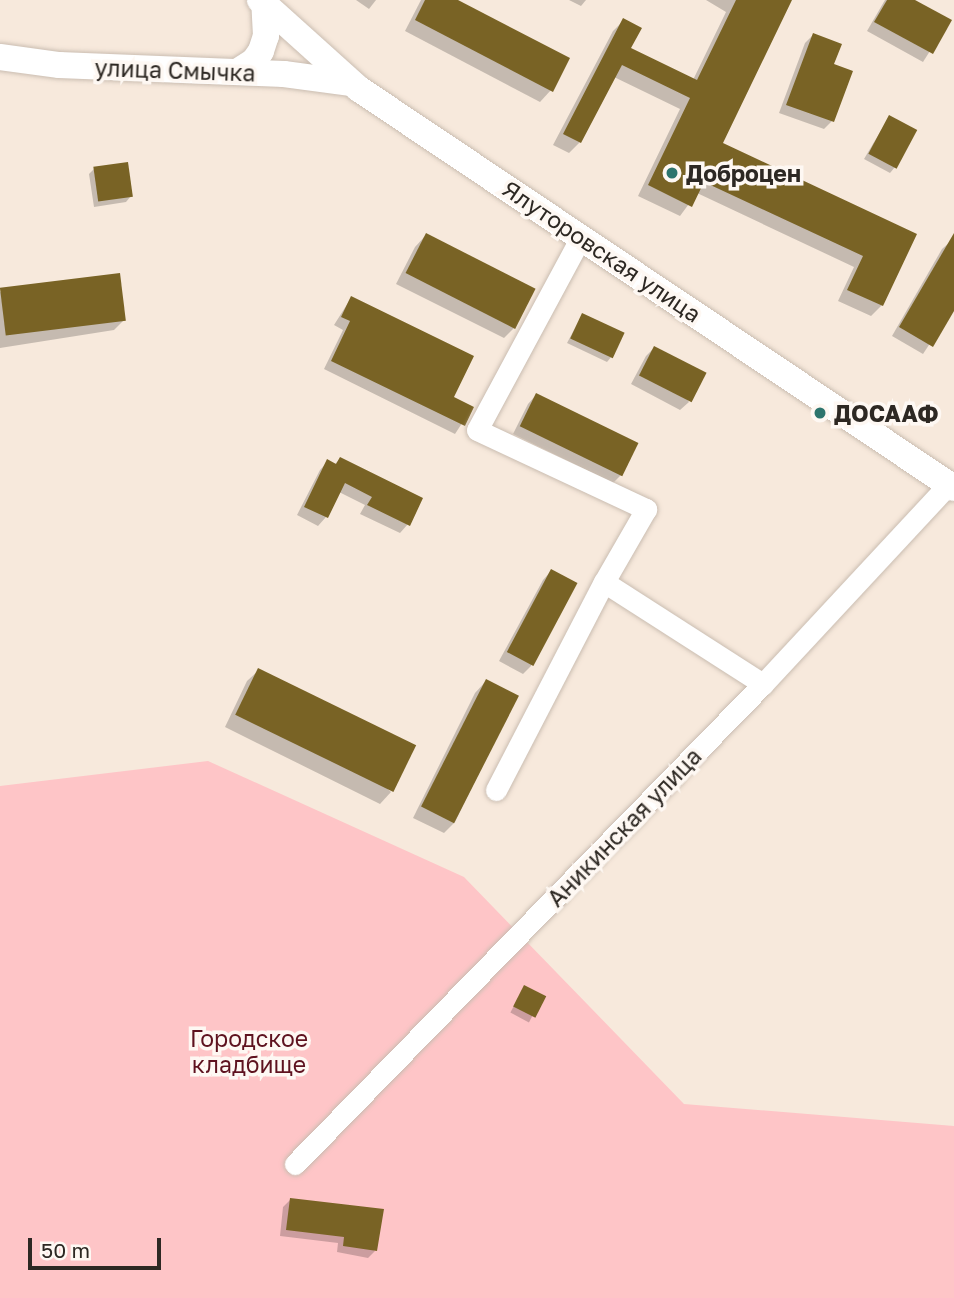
<!DOCTYPE html>
<meta charset="utf-8">
<style>
body{margin:0}
#map{position:relative;width:954px;height:1298px;overflow:hidden;background:#f7e9dc;font-family:"Golos Text",sans-serif}
div>[style]{position:absolute}
.green>*{inset:0;background:#fec5c7}
.shadow>*{inset:0;background:#0003;transform-origin:0 0}
.building>*{inset:0;background:#796325;transform-origin:0 0}
.roads{filter:drop-shadow(0 0 2px #cabdb1) drop-shadow(0 0 2px #cabdb1)}
.minor>*{height:21px;margin:-10.5px;padding:0 10.5px;transform-origin:10.5px;border-radius:10.5px;background:#fff}
.major>*{height:26px;margin:-13px;padding:0 13px;transform-origin:13px;border-radius:13px;background:#fff}
.dots>*{width:19px;height:19px;translate:-50% -50%;box-sizing:border-box;border:4px solid #fef8f3;border-radius:50%}
span{translate:-50% -50%;white-space:nowrap;text-align:center;line-height:1.15;-webkit-text-stroke:7px #fef8f3;paint-order:stroke}
.street-label{font-size:23px;color:#2d2823}
.poi-label{font-size:23px;color:#2d2823;font-weight:700}
.left{translate:0 -50%;text-align:left}
.park-label{font-size:23px;color:#5e121f}
.scale{position:absolute;left:28px;top:1238px;width:133px;height:32px;box-sizing:border-box;border:4px solid #2d2823;border-top:0;padding-left:9px;font-size:21px;line-height:24px;white-space:nowrap;color:#2d2823;-webkit-text-stroke:5px #fef8f3;paint-order:stroke}
</style>
<div id="map">
<div class="green">
<div style="clip-path:polygon(208px 761px,464px 877px,684px 1104px,954px 1126px,954px 1298px,0 1298px,0 786px)"></div>
</div>
<div class="shadow">
<div style="clip-path:polygon(356px 0,376px 0,369px 9px)"></div>
<div style="clip-path:polygon(421px 0,455px 0,551px 90px,540px 102px,405px 31px)"></div>
<div style="clip-path:polygon(569px 0,586px 0,581px 6px)"></div>
<div style="clip-path:polygon(706px 0,790px 0,721px 144px,914px 235px,882px 305px,871px 316px,838px 301px,854px 267px,697px 193px,680px 216px,638px 196px,680px 109px,614px 77px,580px 142px,569px 153px,553px 145px,613px 31px,623px 21px,629px 49px,693px 80px,726px 12px)"></div>
<div style="clip-path:polygon(885px 0,911px 0,949px 21px,923px 62px,867px 31px)"></div>
<div style="clip-path:polygon(813px 35px,832px 65px,832px 121px,824px 129px,779px 113px,805px 43px)"></div>
<div style="clip-path:polygon(889px 117px,895px 167px,890px 173px,864px 159px)"></div>
<div style="clip-path:polygon(94px 169px,131px 196px,126px 202px,94px 207px,89px 174px)"></div>
<div style="clip-path:polygon(426px 235px,515px 327px,504px 338px,396px 284px,415px 247px)"></div>
<div style="clip-path:polygon(951px 241px,954px 243px,954px 307px,923px 354px,892px 336px,942px 249px)"></div>
<div style="clip-path:polygon(0 292px,124px 320px,114px 330px,0 348px)"></div>
<div style="clip-path:polygon(351px 298px,451px 398px,472px 408px,455px 434px,324px 369px,343px 330px,334px 325px)"></div>
<div style="clip-path:polygon(582px 315px,612px 356px,607px 362px,567px 343px)"></div>
<div style="clip-path:polygon(654px 348px,689px 402px,680px 410px,631px 384px,646px 356px)"></div>
<div style="clip-path:polygon(536px 395px,621px 475px,613px 483px,513px 434px,528px 404px)"></div>
<div style="clip-path:polygon(340px 459px,408px 524px,400px 533px,360px 514px,365px 505px,339px 492px,326px 517px,318px 526px,297px 515px,320px 470px,328px 461px,334px 465px)"></div>
<div style="clip-path:polygon(551px 571px,531px 666px,523px 674px,499px 661px,543px 580px)"></div>
<div style="clip-path:polygon(259px 670px,391px 792px,380px 804px,225px 727px,247px 681px)"></div>
<div style="clip-path:polygon(486px 681px,517px 696px,455px 822px,444px 833px,413px 818px,475px 693px)"></div>
<div style="left:524px;top:987px;width:21px;height:29px;rotate:28deg"></div>
<div style="clip-path:polygon(290px 1200px,375px 1251px,368px 1258px,337px 1252px,338px 1243px,280px 1236px,283px 1207px)"></div>
</div>
<div class="building">
<div style="clip-path:polygon(425px 0,458px 0,570px 58px,553px 92px,415px 20px)"></div>
<div style="clip-path:polygon(736px 0,792px 0,723px 143px,917px 234px,883px 306px,847px 290px,863px 256px,704px 182px,692px 207px,648px 185px,690px 98px,622px 65px,581px 143px,563px 134px,623px 18px,642px 28px,631px 48px,697px 80px)"></div>
<div style="clip-path:polygon(887px 0,915px 0,952px 20px,933px 54px,874px 22px)"></div>
<div style="clip-path:polygon(813px 33px,842px 44px,834px 64px,853px 71px,834px 122px,786px 105px)"></div>
<div style="left:889px;top:115px;width:32px;height:44px;rotate:28deg"></div>
<div style="left:128px;top:162px;width:35px;height:35px;rotate:82deg"></div>
<div style="left:426px;top:233px;width:123px;height:45px;rotate:27deg"></div>
<div style="clip-path:polygon(954px 233px,954px 311px,933px 347px,899px 327px)"></div>
<div style="left:120px;top:273px;width:48px;height:121px;rotate:83deg"></div>
<div style="clip-path:polygon(351px 296px,474px 356px,454px 397px,474px 407px,465px 426px,331px 361px,350px 321px,341px 317px)"></div>
<div style="left:582px;top:313px;width:47px;height:28px;rotate:25deg"></div>
<div style="left:654px;top:346px;width:59px;height:33px;rotate:27deg"></div>
<div style="left:536px;top:393px;width:114px;height:37px;rotate:26deg"></div>
<div style="clip-path:polygon(340px 457px,423px 498px,410px 526px,367px 505px,372px 497px,345px 483px,328px 518px,304px 507px,327px 459px,336px 464px)"></div>
<div style="left:551px;top:569px;width:30px;height:94px;rotate:28deg"></div>
<div style="left:258px;top:668px;width:176px;height:52px;rotate:26deg"></div>
<div style="left:486px;top:679px;width:37px;height:143px;rotate:27deg"></div>
<div style="left:524px;top:985px;width:25px;height:24px;rotate:27deg"></div>
<div style="clip-path:polygon(290px 1198px,384px 1209px,377px 1251px,343px 1246px,344px 1237px,286px 1230px)"></div>
</div>
<div class="roads">
<div class="minor">
<div style="left:581px;top:237px;width:219px;rotate:118.3deg"></div>
<div style="left:477px;top:430px;width:187px;rotate:25.1deg"></div>
<div style="left:646px;top:509px;width:84px;rotate:119.9deg"></div>
<div style="left:604px;top:582px;width:189px;rotate:32.7deg"></div>
<div style="left:496px;top:790px;width:234px;rotate:-62.6deg"></div>
<div style="left:295px;top:1164px;width:670px;rotate:-45.73deg"></div>
<div style="left:763px;top:684px;width:272px;rotate:-47.1deg"></div>
</div>
<div class="major">
<div style="left:260px;top:0;width:133px;rotate:42deg"></div>
<div style="left:359px;top:89px;width:716px;rotate:33.85deg"></div>
<div style="left:0;top:57px;width:60px;rotate:7.7deg"></div>
<div style="left:59px;top:65px;width:225px;rotate:2.3deg"></div>
<div style="left:284px;top:74px;width:68px;rotate:7.7deg"></div>
<div style="left:237px;top:72px;width:20px;rotate:-33deg"></div>
<div style="left:254px;top:61px;width:12px;rotate:-55deg"></div>
<div style="left:261px;top:51px;width:16px;rotate:-72deg"></div>
<div style="left:266px;top:36px;width:33px;rotate:-93deg"></div>
</div>
</div>
<div class="dots">
<div style="left:672px;top:173px;background:#2d756e"></div>
<div style="left:820px;top:413px;background:#2d756e"></div>
</div>
<div class="street-label">
<span style="left:175px;top:70px;rotate:2deg">улица Смычка</span>
<span style="left:602px;top:251px;rotate:34deg">Ялуторовская улица</span>
<span style="left:624px;top:827px;rotate:-46deg">Аникинская улица</span>
</div>
<div class="poi-label">
<span class="left" style="left:686px;top:173px">Доброцен</span>
<span class="left" style="left:834px;top:413px">ДОСААФ</span>
</div>
<div class="park-label">
<span style="left:249px;top:1051px">Городское<br>кладбище</span>
</div>
<div class="scale">50 m</div>
</div>
